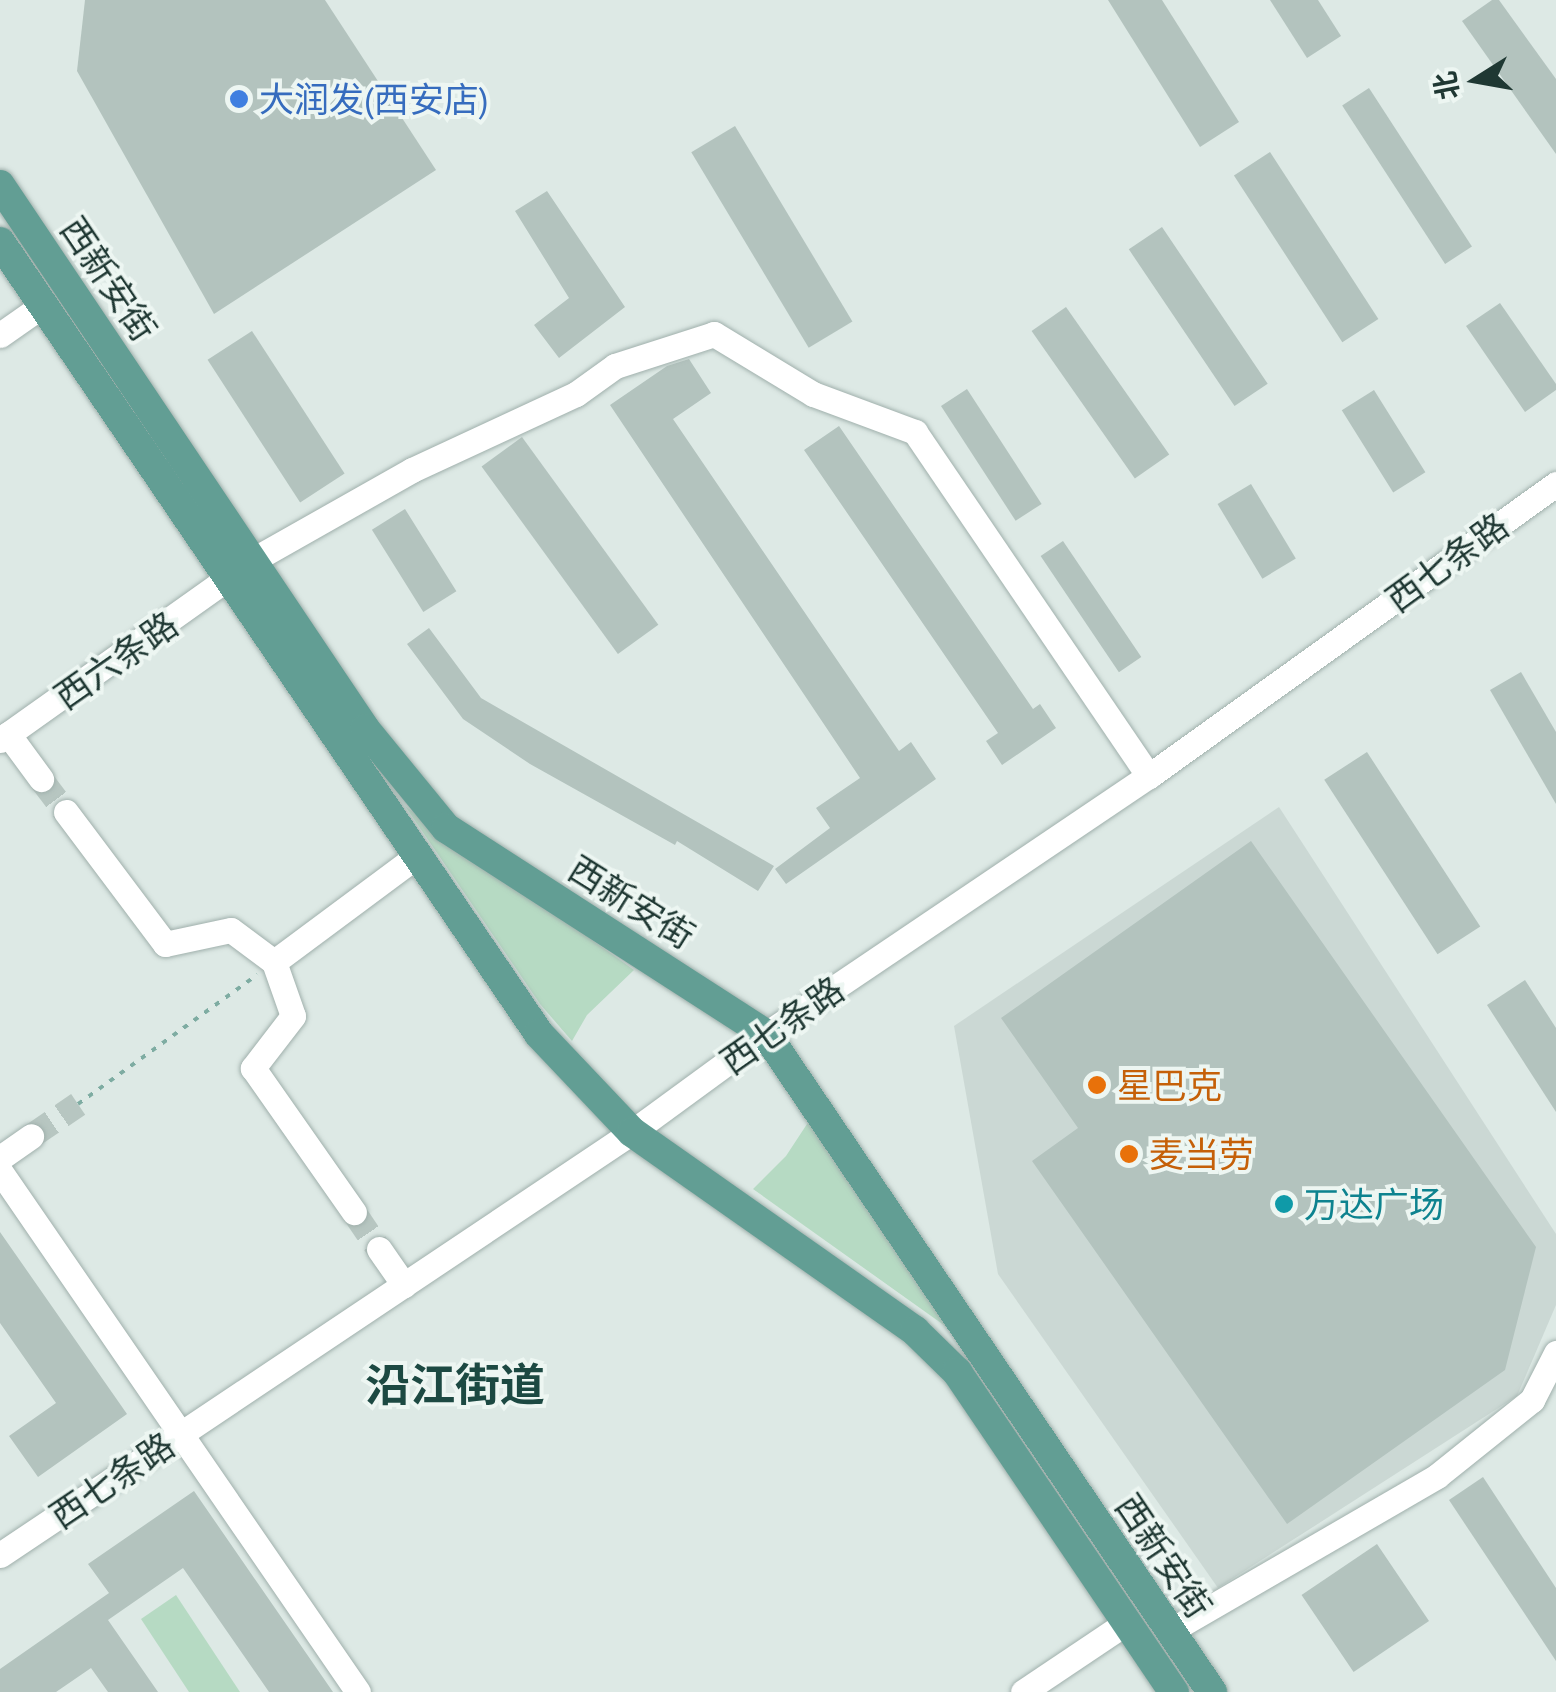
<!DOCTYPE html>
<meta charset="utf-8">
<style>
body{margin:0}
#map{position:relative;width:1556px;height:1692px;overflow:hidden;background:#dde9e5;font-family:"PT Sans","Noto Sans SC",sans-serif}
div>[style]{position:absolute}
.built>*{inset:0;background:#cbd8d4}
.green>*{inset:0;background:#b6dac3}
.building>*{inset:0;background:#b3c3be;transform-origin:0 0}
.minor-tunnel>*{height:25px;margin-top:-12.5px;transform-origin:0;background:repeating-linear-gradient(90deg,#b7c6c1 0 25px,transparent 0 37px)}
.path>*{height:4px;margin-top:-2px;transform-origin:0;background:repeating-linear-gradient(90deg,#7eaca2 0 5px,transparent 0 13px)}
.roads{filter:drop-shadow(0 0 2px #a0b0ac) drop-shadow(0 0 2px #a0b0ac)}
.minor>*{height:25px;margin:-12.5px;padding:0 12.5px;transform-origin:12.5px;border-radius:12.5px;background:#fff}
.major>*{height:30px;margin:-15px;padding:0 15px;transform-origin:15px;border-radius:15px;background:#629e94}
.dots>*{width:28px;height:28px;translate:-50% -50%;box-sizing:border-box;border:5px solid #edf6f2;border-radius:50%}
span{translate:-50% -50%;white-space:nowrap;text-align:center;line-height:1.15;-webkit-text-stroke:8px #edf6f2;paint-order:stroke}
.shop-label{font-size:35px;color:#366cbe}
.left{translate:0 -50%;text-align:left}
.street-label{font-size:35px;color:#1f3833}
.food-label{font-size:35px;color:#c56008}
.culture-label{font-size:35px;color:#0d838f}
.district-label{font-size:45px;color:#1c4942;font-weight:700}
.north{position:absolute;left:1426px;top:30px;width:100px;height:100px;-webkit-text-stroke:8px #edf6f2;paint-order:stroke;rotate:259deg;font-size:28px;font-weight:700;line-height:40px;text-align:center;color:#1f3833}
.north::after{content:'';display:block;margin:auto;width:35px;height:45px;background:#1f3833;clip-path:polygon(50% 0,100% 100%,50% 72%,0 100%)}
</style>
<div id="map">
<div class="built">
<div style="clip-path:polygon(1279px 807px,1556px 1234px,1556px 1305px,1517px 1396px,1218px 1588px,998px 1274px,954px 1026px)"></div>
</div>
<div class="green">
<div style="clip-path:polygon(405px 806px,634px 970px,587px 1015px,572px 1041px,540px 1004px)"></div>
<div style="clip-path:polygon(809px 1121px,955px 1333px,753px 1189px,786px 1156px)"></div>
<div style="clip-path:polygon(176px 1595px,240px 1692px,189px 1692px,141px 1619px)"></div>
</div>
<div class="building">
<div style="clip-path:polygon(85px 0,325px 0,436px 170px,214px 314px,77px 71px)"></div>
<div style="clip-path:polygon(1108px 0,1162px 0,1239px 122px,1200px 147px)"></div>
<div style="clip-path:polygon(1270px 0,1318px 0,1341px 36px,1307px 58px)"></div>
<div style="clip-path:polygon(1492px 0,1499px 0,1556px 79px,1556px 154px,1462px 21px)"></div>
<div style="left:1369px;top:88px;width:189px;height:32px;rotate:57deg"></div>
<div style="left:735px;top:126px;width:228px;height:51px;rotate:59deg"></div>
<div style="left:1270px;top:152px;width:199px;height:43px;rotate:57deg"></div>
<div style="clip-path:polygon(547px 191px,625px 307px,559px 358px,534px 325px,569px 298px,515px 211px)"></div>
<div style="left:1162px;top:227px;width:189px;height:40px;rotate:56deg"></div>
<div style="clip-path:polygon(1500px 303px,1556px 384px,1556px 390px,1525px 412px,1466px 326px)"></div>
<div style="left:1066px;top:307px;width:180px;height:42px;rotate:55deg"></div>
<div style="left:252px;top:331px;width:170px;height:53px;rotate:57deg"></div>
<div style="clip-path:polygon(689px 359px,711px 393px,673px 419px,899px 751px,911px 742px,936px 779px,786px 884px,775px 869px,830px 828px,816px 808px,860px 778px,610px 405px,667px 366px)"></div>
<div style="left:967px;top:389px;width:137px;height:31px;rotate:57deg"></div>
<div style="left:1374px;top:390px;width:97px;height:38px;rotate:58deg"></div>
<div style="clip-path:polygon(839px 426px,1033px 709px,1040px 704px,1056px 728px,1002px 765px,986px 741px,998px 733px,804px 450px)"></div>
<div style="left:522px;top:437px;width:232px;height:50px;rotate:54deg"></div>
<div style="left:1251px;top:484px;width:87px;height:39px;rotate:59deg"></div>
<div style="left:405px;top:509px;width:97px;height:39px;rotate:58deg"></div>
<div style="left:1063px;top:541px;width:140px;height:27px;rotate:56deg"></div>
<div style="clip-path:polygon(429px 628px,481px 698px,774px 866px,758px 891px,677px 841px,675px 845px,530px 764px,463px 719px,407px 644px)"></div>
<div style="clip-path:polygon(1521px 672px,1556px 732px,1556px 804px,1490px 690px)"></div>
<div style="left:1367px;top:752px;width:208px;height:51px;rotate:57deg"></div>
<div style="clip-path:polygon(1251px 841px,1536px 1247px,1505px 1370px,1287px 1524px,1032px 1161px,1078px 1128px,1001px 1018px)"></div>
<div style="clip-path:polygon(1525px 980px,1556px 1028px,1556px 1112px,1487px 1005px)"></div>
<div style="clip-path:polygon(0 1232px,127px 1414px,38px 1477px,9px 1436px,56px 1403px,0 1323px)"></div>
<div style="clip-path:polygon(1483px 1477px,1556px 1588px,1556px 1661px,1449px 1500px)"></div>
<div style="clip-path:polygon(194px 1491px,333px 1692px,269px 1692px,183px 1568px,108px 1620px,158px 1692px,108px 1692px,91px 1668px,56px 1692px,0 1692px,0 1669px,109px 1593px,88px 1564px)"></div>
<div style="left:1377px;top:1544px;width:93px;height:91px;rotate:56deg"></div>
</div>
<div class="minor-tunnel">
<div style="left:41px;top:779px;width:41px;rotate:52.9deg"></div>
<div style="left:31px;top:1136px;width:57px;rotate:-34.2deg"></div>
<div style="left:354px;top:1212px;width:45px;rotate:56deg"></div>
</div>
<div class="path">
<div style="left:78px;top:1104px;width:221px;rotate:-35.8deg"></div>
</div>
<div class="roads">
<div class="minor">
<div style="left:0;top:335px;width:52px;rotate:-34.9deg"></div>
<div style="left:8px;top:734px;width:56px;rotate:53.7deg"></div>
<div style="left:0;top:740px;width:310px;rotate:-35.4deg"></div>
<div style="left:253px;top:560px;width:183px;rotate:-29.5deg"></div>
<div style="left:412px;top:470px;width:181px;rotate:-24.9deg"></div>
<div style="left:576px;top:394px;width:48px;rotate:-35.7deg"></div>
<div style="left:615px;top:366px;width:104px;rotate:-17.9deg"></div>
<div style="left:714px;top:334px;width:116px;rotate:31.2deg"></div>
<div style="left:813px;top:394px;width:109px;rotate:20.4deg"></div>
<div style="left:915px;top:432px;width:416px;rotate:55.8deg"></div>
<div style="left:66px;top:812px;width:165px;rotate:53.1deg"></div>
<div style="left:165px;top:944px;width:67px;rotate:-12deg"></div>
<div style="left:231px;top:930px;width:54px;rotate:36.7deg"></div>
<div style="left:274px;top:962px;width:57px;rotate:70.6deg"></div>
<div style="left:293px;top:1016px;width:66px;rotate:127.6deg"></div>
<div style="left:253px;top:1068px;width:176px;rotate:55deg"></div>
<div style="left:274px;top:962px;width:179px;rotate:-36.6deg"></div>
<div style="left:0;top:1158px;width:38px;rotate:-35deg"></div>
<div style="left:0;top:1171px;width:632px;rotate:55.51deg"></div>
<div style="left:379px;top:1249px;width:44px;rotate:55.2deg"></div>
<div style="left:0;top:1555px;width:760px;rotate:-33.79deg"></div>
<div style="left:632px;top:1132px;width:166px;rotate:-36.2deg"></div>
<div style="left:766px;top:1034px;width:462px;rotate:-34deg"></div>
<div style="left:1149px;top:776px;width:501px;rotate:-35.66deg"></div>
<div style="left:1170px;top:1631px;width:309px;rotate:-30.1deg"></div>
<div style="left:1437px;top:1476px;width:122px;rotate:-38.7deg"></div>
<div style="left:1532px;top:1400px;width:53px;rotate:-62.9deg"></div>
<div style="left:1023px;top:1692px;width:125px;rotate:-33.9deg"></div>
</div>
<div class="major">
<div style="left:0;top:185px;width:655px;rotate:56.14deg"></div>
<div style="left:365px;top:729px;width:128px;rotate:50.7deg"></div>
<div style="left:446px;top:828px;width:381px;rotate:32.8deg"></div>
<div style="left:766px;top:1034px;width:795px;rotate:55.87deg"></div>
<div style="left:0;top:242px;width:958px;rotate:55.76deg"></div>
<div style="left:539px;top:1034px;width:135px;rotate:46.5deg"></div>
<div style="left:632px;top:1132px;width:346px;rotate:35.1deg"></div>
<div style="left:915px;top:1331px;width:59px;rotate:44.3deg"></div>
<div style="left:957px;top:1372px;width:387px;rotate:55.9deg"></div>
</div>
</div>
<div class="dots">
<div style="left:239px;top:99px;background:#3f7fe0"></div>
<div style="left:1097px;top:1085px;background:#e8710a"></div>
<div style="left:1129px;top:1154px;background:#e8710a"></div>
<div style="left:1284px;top:1204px;background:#0f9aa8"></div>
</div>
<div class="shop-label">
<span class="left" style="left:259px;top:99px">大润发(西安店)</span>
</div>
<div class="street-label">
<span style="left:109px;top:279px;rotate:56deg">西新安街</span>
<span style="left:1447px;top:562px;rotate:-36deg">西七条路</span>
<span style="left:116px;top:660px;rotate:-35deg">西六条路</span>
<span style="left:632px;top:902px;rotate:32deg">西新安街</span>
<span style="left:782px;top:1025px;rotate:-35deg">西七条路</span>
<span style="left:112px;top:1480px;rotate:-34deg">西七条路</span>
<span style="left:1164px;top:1556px;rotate:56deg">西新安街</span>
</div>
<div class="food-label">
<span class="left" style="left:1117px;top:1085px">星巴克</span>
<span class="left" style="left:1149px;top:1154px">麦当劳</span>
</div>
<div class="culture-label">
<span class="left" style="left:1304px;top:1204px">万达广场</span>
</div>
<div class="district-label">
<span style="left:455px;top:1385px">沿江街道</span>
</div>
<div class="north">北</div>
</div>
